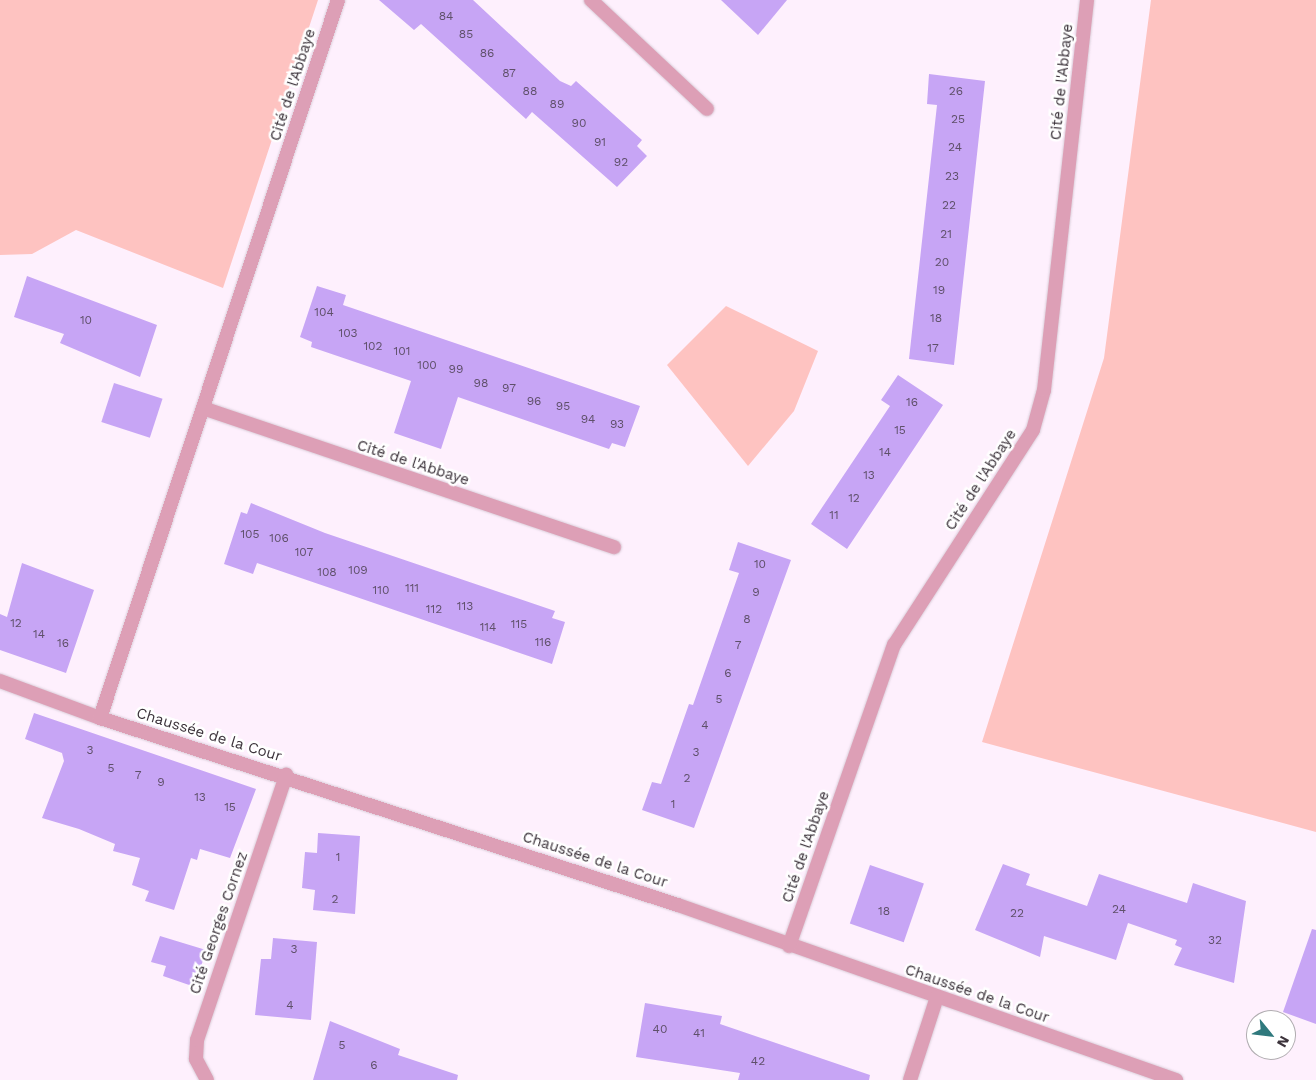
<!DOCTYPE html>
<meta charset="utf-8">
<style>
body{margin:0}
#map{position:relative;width:1316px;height:1080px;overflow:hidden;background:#fef0fd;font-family:"Work Sans",sans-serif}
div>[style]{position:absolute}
.green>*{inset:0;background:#fec3c1}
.building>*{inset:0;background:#c7a5f5;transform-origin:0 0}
.roads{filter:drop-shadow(0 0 1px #dbceda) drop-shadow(0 0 1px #dbceda)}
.minor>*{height:14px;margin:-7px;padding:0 7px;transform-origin:7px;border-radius:7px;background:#dd9fb6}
span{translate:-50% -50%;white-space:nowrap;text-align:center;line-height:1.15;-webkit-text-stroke:5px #fff;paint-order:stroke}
.number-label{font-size:12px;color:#5f506a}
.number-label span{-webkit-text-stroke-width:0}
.street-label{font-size:15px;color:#3c333b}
.north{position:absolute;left:1246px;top:1010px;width:50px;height:50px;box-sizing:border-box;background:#fff;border:1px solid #b1adb1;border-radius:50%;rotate:119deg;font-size:14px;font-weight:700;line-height:20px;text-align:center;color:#3c333b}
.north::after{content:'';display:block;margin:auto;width:18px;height:22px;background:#2f797d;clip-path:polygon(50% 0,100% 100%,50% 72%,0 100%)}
</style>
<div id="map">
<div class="green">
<div style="clip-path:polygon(0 0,318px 0,223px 288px,76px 230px,32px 254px,0 255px)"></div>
<div style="clip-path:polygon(1151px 0,1316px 0,1316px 832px,982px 742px,1104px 358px)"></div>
<div style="clip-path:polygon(726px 306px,818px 351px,794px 411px,748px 466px,667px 365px)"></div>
</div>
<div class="building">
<div style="clip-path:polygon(379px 0,473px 0,560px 81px,571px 86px,576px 81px,642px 140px,637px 146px,647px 156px,617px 187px,532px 112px,526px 119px,421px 24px,414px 30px)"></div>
<div style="clip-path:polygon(721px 0,787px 0,758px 35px)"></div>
<div style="clip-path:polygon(929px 74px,985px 81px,954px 365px,909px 359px,937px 105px,927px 104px)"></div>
<div style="clip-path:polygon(27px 276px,157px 325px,140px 377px,60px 343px,64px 334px,14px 317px)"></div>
<div style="clip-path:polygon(317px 286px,346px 295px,343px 305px,640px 406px,625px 447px,612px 443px,609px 449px,458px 397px,441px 449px,394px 433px,411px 381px,311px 347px,312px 342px,300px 337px)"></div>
<div style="clip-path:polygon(898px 375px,943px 405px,847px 549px,811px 524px,890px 406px,881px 400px)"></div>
<div style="left:114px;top:383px;width:51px;height:41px;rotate:18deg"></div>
<div style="clip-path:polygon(251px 503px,325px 533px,555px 611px,552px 618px,565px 622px,552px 664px,257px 563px,253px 574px,224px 564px,241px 512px,247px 514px)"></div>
<div style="clip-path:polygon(738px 542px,791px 560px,694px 828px,642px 810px,652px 782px,661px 784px,689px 704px,693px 705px,739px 573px,729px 570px)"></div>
<div style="clip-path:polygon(22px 563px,94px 590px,66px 673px,0 650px,0 614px,7px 617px)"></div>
<div style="clip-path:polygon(34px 713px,256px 789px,230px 858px,200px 849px,197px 860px,191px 858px,174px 910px,145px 901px,149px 891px,132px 885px,140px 858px,113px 851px,115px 844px,79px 829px,42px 818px,64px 761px,62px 753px,25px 739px)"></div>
<div style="clip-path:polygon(318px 833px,360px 836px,355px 914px,313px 910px,315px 890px,302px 888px,305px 852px,317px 853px)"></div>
<div style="clip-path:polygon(1003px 864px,1030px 874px,1026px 885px,1087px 906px,1099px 874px,1187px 903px,1193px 883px,1246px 901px,1234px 983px,1174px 965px,1182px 948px,1175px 945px,1177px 940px,1128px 923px,1116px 960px,1044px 936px,1040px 957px,975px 930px)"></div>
<div style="left:870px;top:865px;width:57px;height:62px;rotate:19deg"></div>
<div style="clip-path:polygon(1312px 929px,1316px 930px,1316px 1024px,1283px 1012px)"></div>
<div style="clip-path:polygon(160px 936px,206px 950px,195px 987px,163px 976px,166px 966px,151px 962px)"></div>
<div style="clip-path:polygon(273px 938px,317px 942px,311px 1020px,255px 1015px,261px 959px,271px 959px)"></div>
<div style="clip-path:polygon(645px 1003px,722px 1016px,720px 1024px,870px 1075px,869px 1080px,738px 1080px,740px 1073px,636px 1057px)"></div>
<div style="clip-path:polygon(330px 1021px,400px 1049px,398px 1055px,458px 1075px,457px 1080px,313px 1080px)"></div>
</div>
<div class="roads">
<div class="minor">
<div style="left:591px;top:0;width:159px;rotate:43.2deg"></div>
<div style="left:203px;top:408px;width:434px;rotate:18.7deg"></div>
<div style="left:0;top:681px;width:107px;rotate:20.3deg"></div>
<div style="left:100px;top:718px;width:607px;rotate:17.93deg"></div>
<div style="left:678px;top:905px;width:528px;rotate:19.36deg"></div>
<div style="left:100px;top:718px;width:756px;rotate:-71.66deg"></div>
<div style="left:789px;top:946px;width:319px;rotate:-70.8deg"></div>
<div style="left:894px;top:645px;width:256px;rotate:-57.1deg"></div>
<div style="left:1033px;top:430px;width:41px;rotate:-74.6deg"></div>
<div style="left:1044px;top:390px;width:392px;rotate:-83.7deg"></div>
<div style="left:207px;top:1080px;width:24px;rotate:-118deg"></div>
<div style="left:196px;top:1059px;width:19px;rotate:-87deg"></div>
<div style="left:197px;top:1040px;width:280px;rotate:-71.4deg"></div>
<div style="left:910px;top:1080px;width:87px;rotate:-72deg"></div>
</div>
</div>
<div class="number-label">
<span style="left:446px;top:17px">84</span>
<span style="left:466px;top:35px">85</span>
<span style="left:487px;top:54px">86</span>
<span style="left:509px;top:74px">87</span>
<span style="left:530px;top:92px">88</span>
<span style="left:956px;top:92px">26</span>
<span style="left:557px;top:105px">89</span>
<span style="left:958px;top:120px">25</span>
<span style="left:579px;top:124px">90</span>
<span style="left:600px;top:143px">91</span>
<span style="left:955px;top:148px">24</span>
<span style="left:621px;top:163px">92</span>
<span style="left:952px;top:177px">23</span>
<span style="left:949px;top:206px">22</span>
<span style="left:946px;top:235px">21</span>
<span style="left:942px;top:263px">20</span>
<span style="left:939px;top:291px">19</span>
<span style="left:324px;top:313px">104</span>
<span style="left:936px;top:319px">18</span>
<span style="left:86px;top:321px">10</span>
<span style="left:348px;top:334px">103</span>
<span style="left:373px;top:347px">102</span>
<span style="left:933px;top:349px">17</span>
<span style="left:402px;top:352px">101</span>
<span style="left:427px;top:366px">100</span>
<span style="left:456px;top:370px">99</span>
<span style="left:481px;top:384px">98</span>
<span style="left:509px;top:389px">97</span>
<span style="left:534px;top:402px">96</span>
<span style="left:912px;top:403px">16</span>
<span style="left:563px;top:407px">95</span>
<span style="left:588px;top:420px">94</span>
<span style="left:617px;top:425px">93</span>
<span style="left:900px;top:431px">15</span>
<span style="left:885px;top:453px">14</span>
<span style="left:869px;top:476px">13</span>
<span style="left:854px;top:499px">12</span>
<span style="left:834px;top:516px">11</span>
<span style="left:250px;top:535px">105</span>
<span style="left:279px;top:539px">106</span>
<span style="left:304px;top:553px">107</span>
<span style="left:760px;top:565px">10</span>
<span style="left:358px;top:571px">109</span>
<span style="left:327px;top:573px">108</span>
<span style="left:412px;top:589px">111</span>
<span style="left:381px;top:591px">110</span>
<span style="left:756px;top:593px">9</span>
<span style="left:465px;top:607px">113</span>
<span style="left:434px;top:610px">112</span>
<span style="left:747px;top:620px">8</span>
<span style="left:16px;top:624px">12</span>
<span style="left:519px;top:625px">115</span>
<span style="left:488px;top:628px">114</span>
<span style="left:39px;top:635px">14</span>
<span style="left:543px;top:643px">116</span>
<span style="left:63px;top:644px">16</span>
<span style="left:738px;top:646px">7</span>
<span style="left:728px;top:674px">6</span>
<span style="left:719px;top:700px">5</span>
<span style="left:705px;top:726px">4</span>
<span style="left:90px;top:751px">3</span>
<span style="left:696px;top:753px">3</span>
<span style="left:111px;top:769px">5</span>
<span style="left:138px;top:776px">7</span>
<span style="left:687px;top:779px">2</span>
<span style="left:161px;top:783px">9</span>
<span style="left:200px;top:798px">13</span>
<span style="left:673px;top:805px">1</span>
<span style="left:230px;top:808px">15</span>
<span style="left:338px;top:858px">1</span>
<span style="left:335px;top:900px">2</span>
<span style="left:1119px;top:910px">24</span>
<span style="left:884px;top:912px">18</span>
<span style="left:1017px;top:914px">22</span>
<span style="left:1215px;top:941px">32</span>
<span style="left:294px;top:950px">3</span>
<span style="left:290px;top:1006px">4</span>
<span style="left:660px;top:1030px">40</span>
<span style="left:699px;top:1034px">41</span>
<span style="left:342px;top:1046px">5</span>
<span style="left:758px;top:1062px">42</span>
<span style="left:374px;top:1066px">6</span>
</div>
<div class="street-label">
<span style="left:1062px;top:82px;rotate:-84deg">Cité de l'Abbaye</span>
<span style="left:293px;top:85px;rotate:-72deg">Cité de l'Abbaye</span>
<span style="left:413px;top:463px;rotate:18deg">Cité de l'Abbaye</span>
<span style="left:981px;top:480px;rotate:-57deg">Cité de l'Abbaye</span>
<span style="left:209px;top:735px;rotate:17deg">Chaussée de la Cour</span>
<span style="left:806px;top:847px;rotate:-71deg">Cité de l'Abbaye</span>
<span style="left:595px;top:860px;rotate:18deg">Chaussée de la Cour</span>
<span style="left:219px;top:923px;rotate:-71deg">Cité Georges Cornez</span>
<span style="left:977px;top:994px;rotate:19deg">Chaussée de la Cour</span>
</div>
<div class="north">N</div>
</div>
